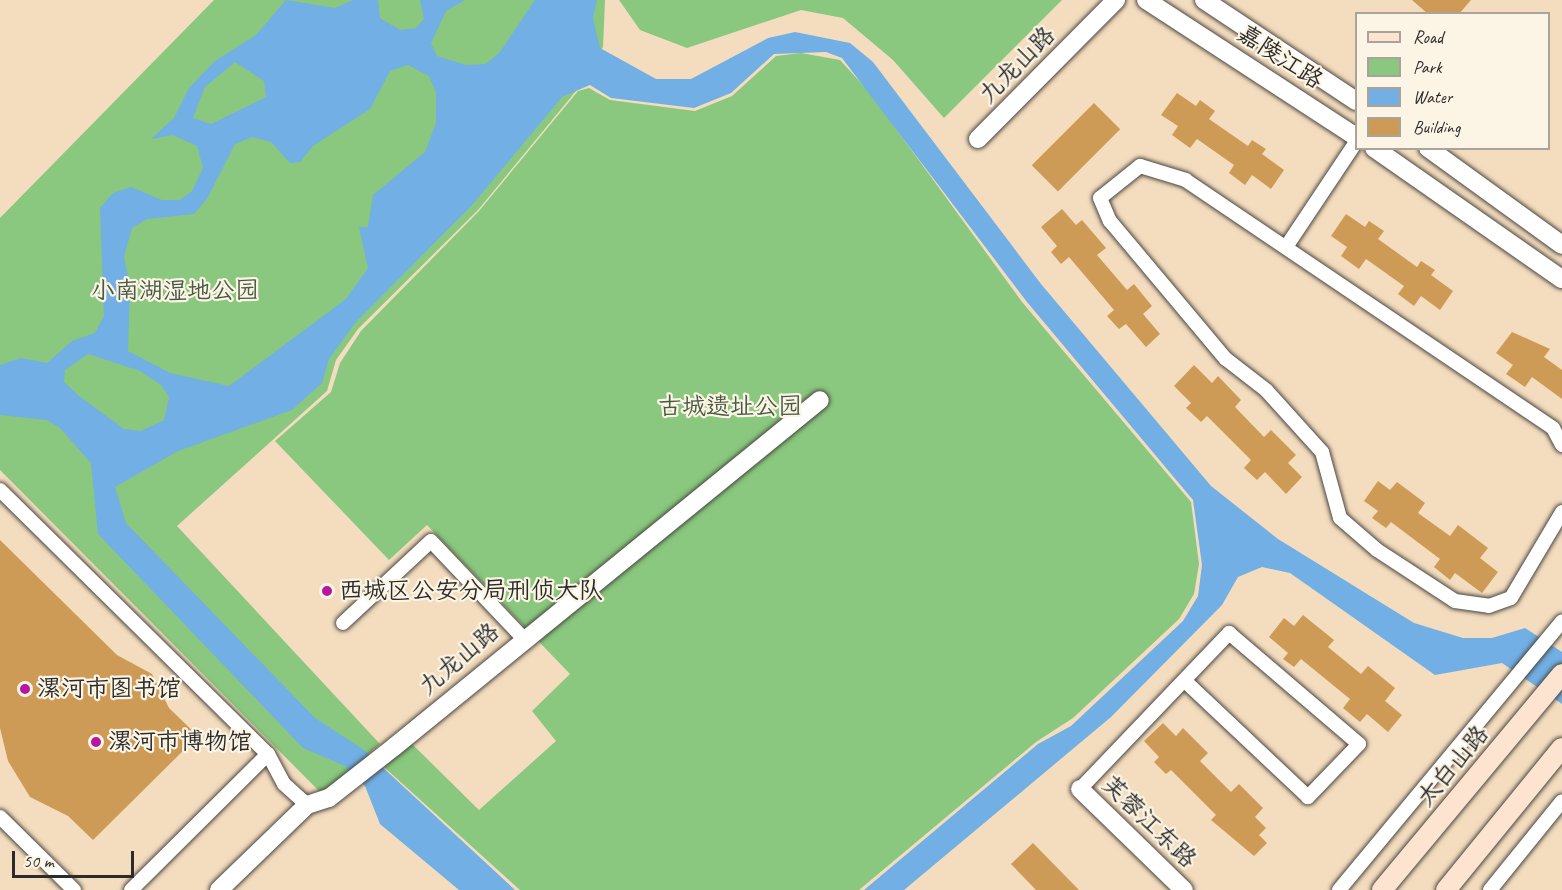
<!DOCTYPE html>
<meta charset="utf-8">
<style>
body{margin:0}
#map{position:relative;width:1562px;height:890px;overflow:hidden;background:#f4dcbe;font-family:Caveat,"LXGW WenKai TC",sans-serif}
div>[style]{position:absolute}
.green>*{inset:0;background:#89c87e}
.water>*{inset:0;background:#71afe4}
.building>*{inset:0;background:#ce9b57;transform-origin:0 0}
.roads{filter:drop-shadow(0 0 2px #494641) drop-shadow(0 0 2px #494641)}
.minor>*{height:14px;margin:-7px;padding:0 7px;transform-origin:7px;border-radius:7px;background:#fff}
.tertiary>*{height:18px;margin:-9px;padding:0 9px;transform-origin:9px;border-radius:9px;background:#fff}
.secondary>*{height:20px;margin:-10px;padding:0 10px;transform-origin:10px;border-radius:10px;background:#fde4d1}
.dots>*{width:16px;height:16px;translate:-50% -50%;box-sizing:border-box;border:3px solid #fcf5e5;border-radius:50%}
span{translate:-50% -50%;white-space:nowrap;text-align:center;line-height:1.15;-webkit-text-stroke:4.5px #fcf5e5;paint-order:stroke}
.street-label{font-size:24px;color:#2b2b2b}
.park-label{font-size:24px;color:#475a44}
.poi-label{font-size:24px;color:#2b2b2b}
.left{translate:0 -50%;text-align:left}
.legend{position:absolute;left:1355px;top:12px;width:195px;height:138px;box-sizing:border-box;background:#fcf5e5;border:2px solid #a8a49b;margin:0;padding:8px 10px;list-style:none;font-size:18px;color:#2b2b2b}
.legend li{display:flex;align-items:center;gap:12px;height:30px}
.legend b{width:30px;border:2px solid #a8a49b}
.scale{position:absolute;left:12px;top:851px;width:122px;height:27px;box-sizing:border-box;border:3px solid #2b2b2b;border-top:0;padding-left:8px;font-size:18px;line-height:21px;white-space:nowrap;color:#2b2b2b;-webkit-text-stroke:4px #fcf5e5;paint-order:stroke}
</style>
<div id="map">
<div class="green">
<div style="clip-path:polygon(214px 0,605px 0,603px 47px,576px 91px,478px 210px,358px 329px,336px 360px,327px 391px,177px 526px,380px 744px,322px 794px,0 470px,0 218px)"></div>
<div style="clip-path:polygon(619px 0,1062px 0,944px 118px,893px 60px,843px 18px,801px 10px,687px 48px,640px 30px)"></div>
<div style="clip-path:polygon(801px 53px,840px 60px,870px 93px,1022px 302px,1191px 502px,1199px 564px,1194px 594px,1179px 619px,1073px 718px,1036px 742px,859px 890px,520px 890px,384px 767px,412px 744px,479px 810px,556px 741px,532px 711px,570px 674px,427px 525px,389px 560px,275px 441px,331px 392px,340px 363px,361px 331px,479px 211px,578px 91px,589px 88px,610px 100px,695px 111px,732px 96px,776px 56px)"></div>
</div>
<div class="water">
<div style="clip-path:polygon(evenodd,286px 0,335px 8px,353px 0,378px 0,380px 18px,400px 30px,416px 28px,424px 19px,420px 0,465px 0,446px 11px,431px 43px,437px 56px,466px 65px,486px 64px,500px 52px,535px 0,597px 0,593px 18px,600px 48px,656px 79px,691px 79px,768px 38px,795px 32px,850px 43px,873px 62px,1041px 284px,1211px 486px,1278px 539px,1414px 623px,1463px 638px,1492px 638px,1525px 628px,1562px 652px,1562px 704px,1502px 663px,1435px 675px,1290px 573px,1262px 567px,1238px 577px,1222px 605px,1111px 717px,904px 890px,864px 890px,1038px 744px,1071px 726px,1183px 621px,1198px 596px,1202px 565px,1193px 500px,1027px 302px,842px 58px,826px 52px,774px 54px,731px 93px,694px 108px,611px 98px,590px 85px,562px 97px,473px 204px,355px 323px,329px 359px,322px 383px,292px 410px,178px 451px,115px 487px,126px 523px,315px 718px,364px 750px,515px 890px,459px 890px,380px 824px,365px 786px,345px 766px,303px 748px,98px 534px,91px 463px,60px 428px,47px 420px,0 415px,0 365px,21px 358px,47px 363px,72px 341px,95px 333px,104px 316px,100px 208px,113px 193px,131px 187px,162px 200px,180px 200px,192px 191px,203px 168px,197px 146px,173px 135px,151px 139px,174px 118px,189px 88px,215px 61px,256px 35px,286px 0,235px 62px,264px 81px,266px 97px,211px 124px,193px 118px,205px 87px,235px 62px,286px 0,408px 65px,429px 76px,436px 92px,436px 123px,425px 152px,373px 195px,368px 227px,359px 227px,368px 268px,346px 299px,229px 386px,170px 373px,128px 351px,130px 286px,124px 257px,132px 228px,147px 219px,194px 214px,207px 199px,235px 144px,252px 137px,271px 142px,290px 163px,300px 162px,313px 146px,370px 109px,390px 71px,408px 65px,286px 0,88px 354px,140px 371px,161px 385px,169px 397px,164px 420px,141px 431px,124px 429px,79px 396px,64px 382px,65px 370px,88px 354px)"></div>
</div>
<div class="building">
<div style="clip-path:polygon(1412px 0,1471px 0,1459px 14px,1428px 14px)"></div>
<div style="clip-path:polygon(1177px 93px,1196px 106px,1200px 100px,1215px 111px,1209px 119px,1248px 146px,1252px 140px,1266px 149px,1262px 154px,1284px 170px,1271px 189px,1252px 175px,1245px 185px,1229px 173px,1234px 165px,1197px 139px,1190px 148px,1172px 135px,1178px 126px,1161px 115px)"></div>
<div style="left:1094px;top:103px;width:37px;height:88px;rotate:45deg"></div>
<div style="clip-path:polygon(1062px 209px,1076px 225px,1082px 220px,1106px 248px,1097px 255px,1127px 290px,1134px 284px,1152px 306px,1143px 314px,1160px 334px,1146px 347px,1126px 324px,1119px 329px,1107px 316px,1114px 310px,1069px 257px,1061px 264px,1051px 252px,1057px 246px,1041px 227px)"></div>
<div style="clip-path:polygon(1346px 214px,1365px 227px,1369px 221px,1384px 231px,1378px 239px,1417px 267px,1421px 261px,1435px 270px,1431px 275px,1453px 291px,1440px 310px,1421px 296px,1414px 306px,1398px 294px,1404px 286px,1366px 259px,1359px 269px,1341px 256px,1347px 247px,1331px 236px)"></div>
<div style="clip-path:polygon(1512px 332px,1550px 349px,1544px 357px,1562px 370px,1562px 399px,1532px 377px,1525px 387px,1506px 374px,1513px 365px,1496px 353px)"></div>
<div style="clip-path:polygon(1194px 365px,1212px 383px,1218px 376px,1241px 400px,1235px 407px,1264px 437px,1271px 430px,1296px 455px,1288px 463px,1302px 477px,1286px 494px,1265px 472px,1257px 480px,1244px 468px,1251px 460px,1207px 416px,1201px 422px,1186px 408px,1191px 403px,1174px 386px)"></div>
<div style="clip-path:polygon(1378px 481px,1390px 490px,1397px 482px,1425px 503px,1418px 513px,1450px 536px,1458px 525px,1488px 548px,1480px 558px,1498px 572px,1482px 593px,1455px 573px,1450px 580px,1434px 567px,1440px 559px,1391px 522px,1386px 528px,1372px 518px,1378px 511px,1364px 501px)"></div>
<div style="clip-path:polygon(0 540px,117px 655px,152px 674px,169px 708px,198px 736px,93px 840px,68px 816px,30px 797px,8px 761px,0 728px)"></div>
<div style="clip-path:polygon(1303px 615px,1334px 640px,1328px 647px,1361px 674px,1368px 666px,1395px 688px,1385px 701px,1402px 715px,1388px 732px,1367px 714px,1360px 722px,1343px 708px,1350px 699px,1301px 659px,1294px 667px,1283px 659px,1288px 653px,1269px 637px,1284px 618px,1294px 626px)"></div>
<div style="clip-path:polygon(1163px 723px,1176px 736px,1183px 728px,1208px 753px,1200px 761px,1231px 792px,1239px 784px,1263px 808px,1255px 817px,1266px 828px,1259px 835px,1267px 843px,1254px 856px,1211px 820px,1216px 815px,1171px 770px,1166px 774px,1154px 762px,1159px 757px,1144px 741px)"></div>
<div style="clip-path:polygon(1033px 843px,1079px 890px,1036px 890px,1011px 864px)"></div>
</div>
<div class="roads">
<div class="minor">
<div style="left:1288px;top:244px;width:123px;rotate:-56.3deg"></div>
<div style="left:1562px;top:445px;width:19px;rotate:-118deg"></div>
<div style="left:1553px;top:428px;width:443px;rotate:-146deg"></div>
<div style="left:1186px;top:180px;width:48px;rotate:-163.1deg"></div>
<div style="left:1140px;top:166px;width:51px;rotate:141.3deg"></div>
<div style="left:1100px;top:198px;width:25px;rotate:67deg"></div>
<div style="left:1110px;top:221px;width:180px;rotate:50deg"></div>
<div style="left:1226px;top:359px;width:51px;rotate:37.8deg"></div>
<div style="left:1266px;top:390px;width:84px;rotate:47.9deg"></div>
<div style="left:1322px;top:452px;width:68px;rotate:74.7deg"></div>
<div style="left:1340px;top:518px;width:49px;rotate:40.9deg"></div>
<div style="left:1377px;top:550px;width:93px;rotate:33.2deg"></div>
<div style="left:1455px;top:601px;width:34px;rotate:8deg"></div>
<div style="left:1489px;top:606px;width:23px;rotate:-20deg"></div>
<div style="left:1511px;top:598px;width:100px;rotate:-59.3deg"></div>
<div style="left:0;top:490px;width:376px;rotate:44.6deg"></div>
<div style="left:268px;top:754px;width:34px;rotate:62deg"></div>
<div style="left:284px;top:784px;width:31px;rotate:42deg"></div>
<div style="left:343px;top:623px;width:120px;rotate:-43deg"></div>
<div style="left:431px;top:541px;width:132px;rotate:46.5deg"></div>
<div style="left:1080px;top:789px;width:216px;rotate:-46.3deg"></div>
<div style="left:1229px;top:633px;width:171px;rotate:40.5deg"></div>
<div style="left:1359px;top:744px;width:74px;rotate:133.9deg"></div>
<div style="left:1308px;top:797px;width:170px;rotate:-136.7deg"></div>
<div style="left:0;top:817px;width:104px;rotate:44.6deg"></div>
<div style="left:131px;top:890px;width:193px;rotate:-44.8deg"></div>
<div style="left:1339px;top:890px;width:349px;rotate:-50.3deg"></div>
<div style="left:1490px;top:890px;width:114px;rotate:-51deg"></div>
</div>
<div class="tertiary">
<div style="left:1146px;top:0;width:251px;rotate:33.1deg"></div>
<div style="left:1204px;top:0;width:182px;rotate:33.6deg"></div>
<div style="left:978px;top:139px;width:196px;rotate:-45.2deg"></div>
<div style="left:1374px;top:148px;width:229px;rotate:34.9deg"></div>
<div style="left:1428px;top:148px;width:165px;rotate:35.9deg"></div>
<div style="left:1080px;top:789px;width:145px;rotate:44.2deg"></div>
<div style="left:219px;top:890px;width:122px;rotate:-44deg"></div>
<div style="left:307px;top:805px;width:23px;rotate:-18deg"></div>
<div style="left:329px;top:798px;width:83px;rotate:-38.1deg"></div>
<div style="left:394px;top:747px;width:549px;rotate:-39.16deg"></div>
</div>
<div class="secondary">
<div style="left:1382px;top:890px;width:281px;rotate:-50.2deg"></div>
<div style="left:1446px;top:890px;width:183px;rotate:-50.8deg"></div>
</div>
</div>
<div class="dots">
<div style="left:327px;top:591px;background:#b5179e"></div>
<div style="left:25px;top:689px;background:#b5179e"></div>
<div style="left:96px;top:742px;background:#b5179e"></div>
</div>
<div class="street-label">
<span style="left:1280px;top:57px;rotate:33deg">嘉陵江路</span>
<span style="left:1017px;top:65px;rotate:-45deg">九龙山路</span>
<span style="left:459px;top:659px;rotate:-40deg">九龙山路</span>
<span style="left:1453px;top:766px;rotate:-50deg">太白山路</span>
<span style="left:1149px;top:822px;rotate:44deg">芙蓉江东路</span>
</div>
<div class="park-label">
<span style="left:175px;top:291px">小南湖湿地公园</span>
<span style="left:730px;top:407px">古城遗址公园</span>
</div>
<div class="poi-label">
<span class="left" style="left:339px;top:591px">西城区公安分局刑侦大队</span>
<span class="left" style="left:37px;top:689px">漯河市图书馆</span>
<span class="left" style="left:108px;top:742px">漯河市博物馆</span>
</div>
<ul class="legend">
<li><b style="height:8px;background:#fde4d1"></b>Road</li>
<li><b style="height:16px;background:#89c87e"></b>Park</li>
<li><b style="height:16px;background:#71afe4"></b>Water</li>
<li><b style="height:16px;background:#ce9b57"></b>Building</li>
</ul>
<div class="scale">50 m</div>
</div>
